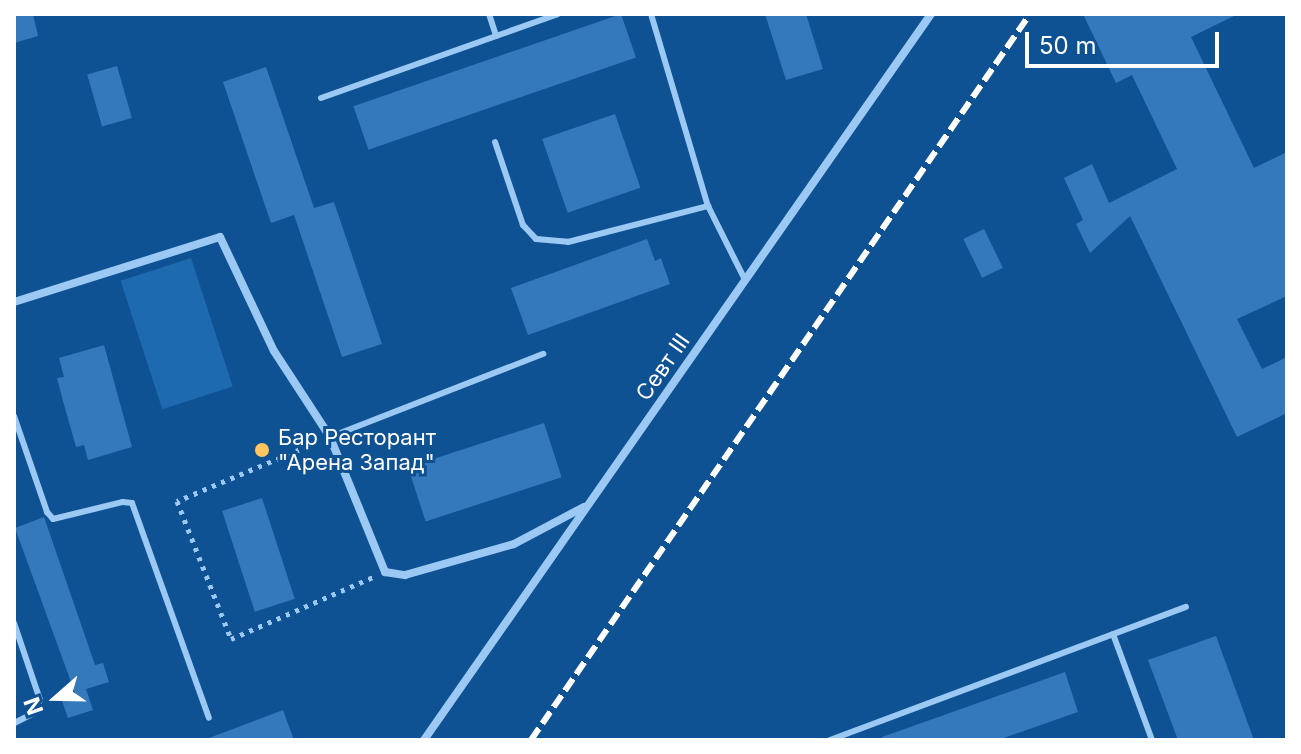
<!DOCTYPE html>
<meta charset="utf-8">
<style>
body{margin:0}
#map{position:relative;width:1301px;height:754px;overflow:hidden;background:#0f5293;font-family:Inter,sans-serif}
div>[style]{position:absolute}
.green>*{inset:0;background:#1d6ab1;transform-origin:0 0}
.building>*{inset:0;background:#3379bb;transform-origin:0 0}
.path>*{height:5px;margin-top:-2.5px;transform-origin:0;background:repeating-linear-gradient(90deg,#9bc9f4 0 4px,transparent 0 10px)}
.lane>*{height:6px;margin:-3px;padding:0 3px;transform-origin:3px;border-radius:3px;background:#9bc9f4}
.street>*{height:8px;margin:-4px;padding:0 4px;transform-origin:4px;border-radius:4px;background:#9bc9f4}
.rail>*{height:6px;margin-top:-3px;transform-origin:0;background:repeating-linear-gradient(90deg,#fff 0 14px,transparent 0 20px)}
.dots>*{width:22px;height:22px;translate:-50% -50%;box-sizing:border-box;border:4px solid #0f5293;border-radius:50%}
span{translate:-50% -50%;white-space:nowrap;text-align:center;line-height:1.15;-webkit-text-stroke:6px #0f5293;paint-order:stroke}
.street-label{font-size:22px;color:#fff}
.poi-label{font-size:22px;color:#fff}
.left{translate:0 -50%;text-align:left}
.frame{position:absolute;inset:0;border:16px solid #fff;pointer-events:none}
.north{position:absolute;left:16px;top:658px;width:80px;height:80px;-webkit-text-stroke:6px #0f5293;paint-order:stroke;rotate:250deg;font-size:22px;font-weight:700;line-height:32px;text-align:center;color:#fff}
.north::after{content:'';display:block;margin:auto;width:28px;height:36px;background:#fff;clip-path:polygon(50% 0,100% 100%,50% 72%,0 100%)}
.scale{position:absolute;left:1025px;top:32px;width:194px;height:36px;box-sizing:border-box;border:4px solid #fff;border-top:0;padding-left:10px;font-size:24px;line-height:28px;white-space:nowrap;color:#fff;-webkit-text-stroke:6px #0f5293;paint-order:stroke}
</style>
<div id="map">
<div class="green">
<div style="left:191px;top:258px;width:135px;height:74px;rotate:72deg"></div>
</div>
<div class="building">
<div style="clip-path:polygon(14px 14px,33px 14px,38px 36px,14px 43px)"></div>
<div style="left:621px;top:14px;width:46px;height:283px;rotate:71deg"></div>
<div style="clip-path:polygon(765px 14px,806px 14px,823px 69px,786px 80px)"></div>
<div style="clip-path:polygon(1083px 14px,1238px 14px,1191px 37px,1254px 168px,1287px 152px,1287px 296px,1237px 319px,1262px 369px,1287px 357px,1287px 413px,1237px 437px,1130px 216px,1090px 253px,1076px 224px,1083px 220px,1064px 178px,1092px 164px,1109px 203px,1177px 169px,1132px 75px,1116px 83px)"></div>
<div style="left:117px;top:66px;width:54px;height:31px;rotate:74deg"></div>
<div style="clip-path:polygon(266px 67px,314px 208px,334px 202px,382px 344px,342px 357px,294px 215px,271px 223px,223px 82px)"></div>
<div style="left:615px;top:114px;width:78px;height:77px;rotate:71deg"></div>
<div style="left:984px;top:229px;width:43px;height:23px;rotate:64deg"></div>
<div style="clip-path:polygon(647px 239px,655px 261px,661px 258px,670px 284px,528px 335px,511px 288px)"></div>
<div style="clip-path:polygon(104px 345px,132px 447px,88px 460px,84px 445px,76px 447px,63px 401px,57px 378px,64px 377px,59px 358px)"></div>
<div style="left:544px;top:423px;width:57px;height:143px;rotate:72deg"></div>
<div style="left:262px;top:498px;width:106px;height:42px;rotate:72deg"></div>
<div style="clip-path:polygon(44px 517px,95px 665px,103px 663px,109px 682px,86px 689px,93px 710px,68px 718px,61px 698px,75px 693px,15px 528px)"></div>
<div style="clip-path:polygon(1216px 636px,1254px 740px,1178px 740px,1148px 660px)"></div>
<div style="clip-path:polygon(1065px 672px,1078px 712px,998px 740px,883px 740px,882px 737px)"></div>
<div style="clip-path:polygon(283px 710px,294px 740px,210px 740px,209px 738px)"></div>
</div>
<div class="path">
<div style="left:317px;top:442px;width:152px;rotate:157.1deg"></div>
<div style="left:177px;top:501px;width:148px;rotate:68.6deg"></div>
<div style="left:231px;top:639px;width:155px;rotate:-23.6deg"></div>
</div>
<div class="lane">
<div style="left:489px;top:14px;width:23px;rotate:72deg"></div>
<div style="left:651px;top:14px;width:200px;rotate:73.5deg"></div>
<div style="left:708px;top:206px;width:83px;rotate:63.4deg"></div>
<div style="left:321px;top:98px;width:251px;rotate:-19.5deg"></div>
<div style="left:495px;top:142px;width:88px;rotate:71.4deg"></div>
<div style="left:523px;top:225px;width:19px;rotate:47deg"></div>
<div style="left:536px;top:239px;width:32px;rotate:5deg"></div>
<div style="left:568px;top:242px;width:145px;rotate:-14.4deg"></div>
<div style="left:14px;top:416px;width:102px;rotate:71deg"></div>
<div style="left:47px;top:512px;width:9px;rotate:49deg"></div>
<div style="left:53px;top:519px;width:72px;rotate:-13.7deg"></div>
<div style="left:123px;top:502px;width:9px;rotate:6deg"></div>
<div style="left:132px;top:503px;width:228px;rotate:70.3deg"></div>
<div style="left:330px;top:437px;width:229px;rotate:-21.3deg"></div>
<div style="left:14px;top:623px;width:81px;rotate:71.3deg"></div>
<div style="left:40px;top:700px;width:14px;rotate:115deg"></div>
<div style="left:34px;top:713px;width:22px;rotate:153deg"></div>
<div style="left:1113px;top:634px;width:113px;rotate:69.8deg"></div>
<div style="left:830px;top:740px;width:380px;rotate:-20.5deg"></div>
</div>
<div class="street">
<div style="left:14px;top:302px;width:216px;rotate:-17.5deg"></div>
<div style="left:220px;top:237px;width:126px;rotate:64.7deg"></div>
<div style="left:274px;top:351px;width:103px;rotate:56.9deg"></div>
<div style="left:330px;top:437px;width:146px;rotate:67.8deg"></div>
<div style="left:385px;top:572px;width:20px;rotate:9deg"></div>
<div style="left:405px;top:575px;width:113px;rotate:-15.9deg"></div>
<div style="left:514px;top:544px;width:79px;rotate:-27.9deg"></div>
<div style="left:424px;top:740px;width:886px;rotate:-55.07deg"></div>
</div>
<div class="rail">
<div style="left:531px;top:740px;width:881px;rotate:-55.5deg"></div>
</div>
<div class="dots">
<div style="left:262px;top:450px;background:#ffc55e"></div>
</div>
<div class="street-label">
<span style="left:663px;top:367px;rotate:-55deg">Севт III</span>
</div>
<div class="poi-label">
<span class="left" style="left:278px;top:450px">Бар Ресторант<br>"Арена Запад"</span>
</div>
<div class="frame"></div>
<div class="north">N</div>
<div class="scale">50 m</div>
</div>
